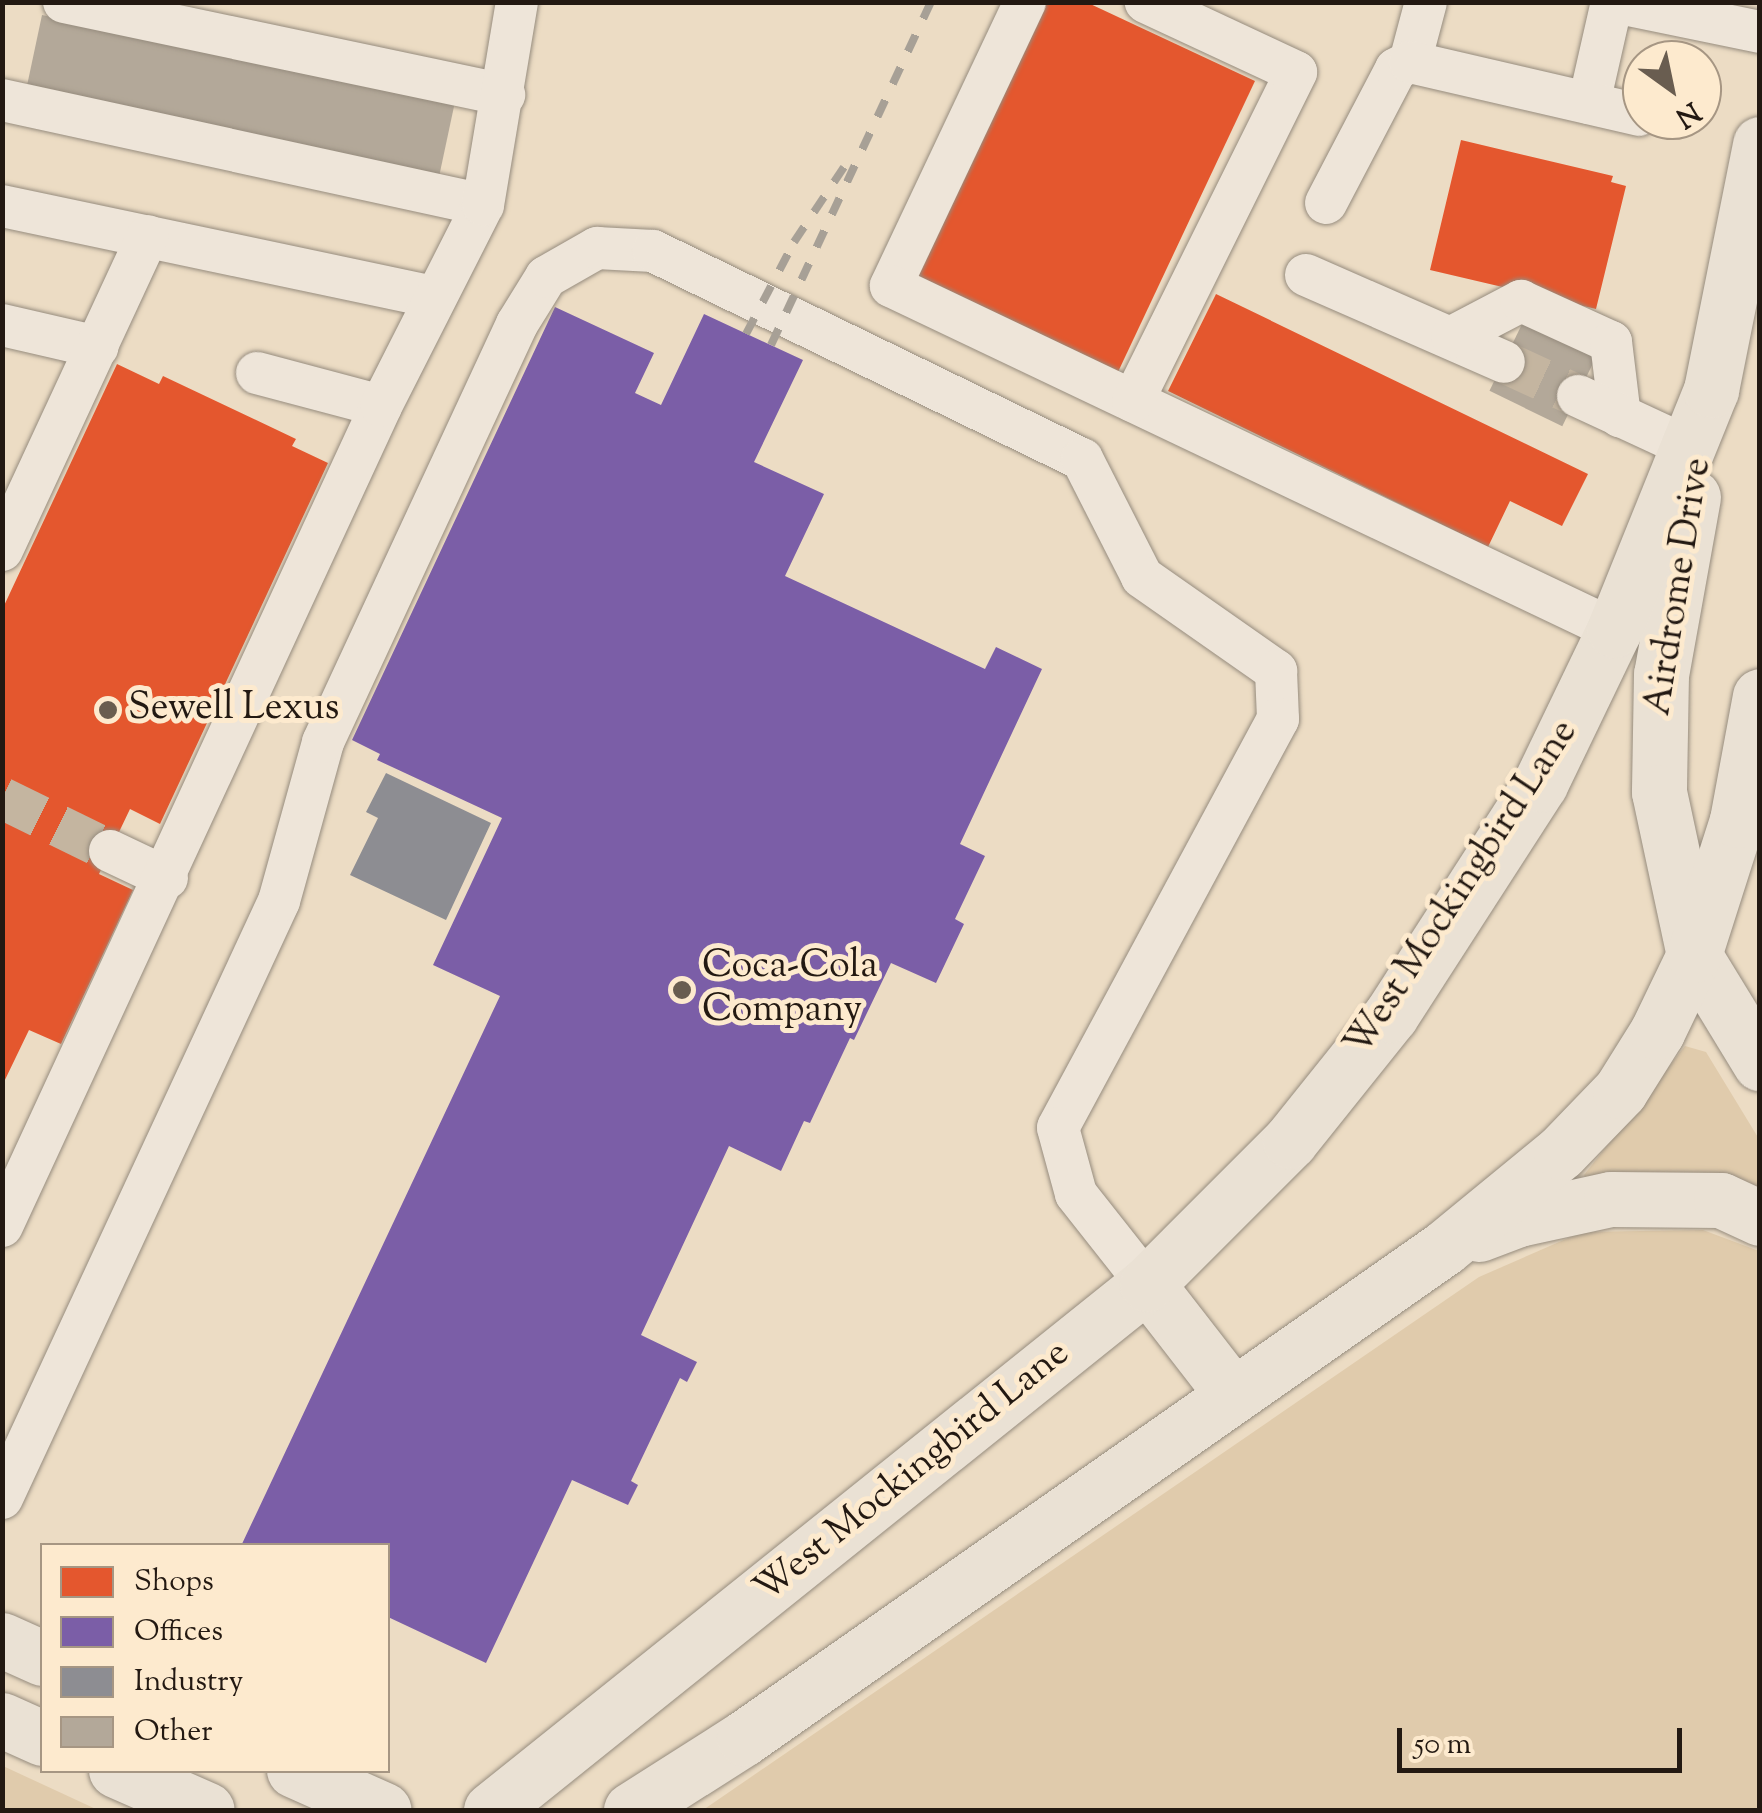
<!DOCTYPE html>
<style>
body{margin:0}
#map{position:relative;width:1762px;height:1813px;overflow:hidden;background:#ecdcc4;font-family:"Sorts Mill Goudy",serif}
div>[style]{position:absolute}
.green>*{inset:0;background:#e0cbac}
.shops>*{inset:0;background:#e4572e}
.offices>*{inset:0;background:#7b5ea7}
.industry>*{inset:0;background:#8d8d92}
.building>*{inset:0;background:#b3a899;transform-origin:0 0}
.minor-tunnel>*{height:42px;margin-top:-21px;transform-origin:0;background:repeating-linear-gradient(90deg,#c4b5a0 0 42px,transparent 0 63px)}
.roads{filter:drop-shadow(0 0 2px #968c7e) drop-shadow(0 0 2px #968c7e)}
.minor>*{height:42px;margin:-21px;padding:0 21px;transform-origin:21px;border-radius:21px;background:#eee5d9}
.major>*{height:55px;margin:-27.5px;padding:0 27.5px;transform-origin:27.5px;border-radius:27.5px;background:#eae1d4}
.rail>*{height:8px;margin-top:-4px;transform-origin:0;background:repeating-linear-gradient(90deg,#a7a096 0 18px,transparent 0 36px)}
.dots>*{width:28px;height:28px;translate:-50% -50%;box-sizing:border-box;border:5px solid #fdeace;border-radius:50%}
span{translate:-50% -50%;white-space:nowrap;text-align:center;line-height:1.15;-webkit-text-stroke:10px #fdeace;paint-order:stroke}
.street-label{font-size:38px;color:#231912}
.poi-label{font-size:38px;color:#231912}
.left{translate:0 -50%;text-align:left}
.frame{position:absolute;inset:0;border:5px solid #231912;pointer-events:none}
.legend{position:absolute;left:40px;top:1543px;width:350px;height:230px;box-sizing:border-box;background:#fdeace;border:2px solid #a69683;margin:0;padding:12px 18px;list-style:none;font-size:30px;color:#231912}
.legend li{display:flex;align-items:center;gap:20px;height:50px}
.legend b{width:50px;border:2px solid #a69683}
.north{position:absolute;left:1622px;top:40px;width:100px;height:100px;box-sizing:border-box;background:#fdeace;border:2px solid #a69683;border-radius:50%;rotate:147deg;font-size:28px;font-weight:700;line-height:40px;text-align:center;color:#231912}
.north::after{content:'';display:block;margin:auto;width:35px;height:45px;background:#695d50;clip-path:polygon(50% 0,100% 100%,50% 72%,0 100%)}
.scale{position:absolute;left:1397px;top:1728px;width:285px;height:45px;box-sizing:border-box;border:5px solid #231912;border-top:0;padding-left:12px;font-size:30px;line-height:35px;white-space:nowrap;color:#231912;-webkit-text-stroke:8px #fdeace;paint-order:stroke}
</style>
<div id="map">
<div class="green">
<div style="clip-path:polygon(1685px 1046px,1706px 1052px,1759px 1139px,1759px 1201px,1587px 1181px,1584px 1175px)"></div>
<div style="clip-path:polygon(1703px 1230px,1759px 1251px,1759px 1810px,703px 1810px,1479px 1277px,1582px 1232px)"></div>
<div style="clip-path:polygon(2px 1766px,3px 1766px,98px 1810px,3px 1810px)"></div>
</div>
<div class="shops">
<div style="clip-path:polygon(1040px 2px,1086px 2px,1255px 81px,1118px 372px,911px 276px)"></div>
<div style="clip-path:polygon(1461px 140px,1613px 176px,1611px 182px,1626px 186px,1596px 309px,1430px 270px)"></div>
<div style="clip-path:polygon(1216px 294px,1588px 474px,1562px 526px,1510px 501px,1488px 547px,1168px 391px)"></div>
<div style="clip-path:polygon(117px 364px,159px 384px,163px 376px,296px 439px,292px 446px,328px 463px,160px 824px,130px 809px,99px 874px,133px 890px,61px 1044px,29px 1030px,2px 1086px,2px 610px)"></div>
</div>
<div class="offices">
<div style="clip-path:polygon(555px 307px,654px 353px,635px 393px,661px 405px,704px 314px,803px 360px,754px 462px,824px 494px,785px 576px,985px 669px,996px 647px,1042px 669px,960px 844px,985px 856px,955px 919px,964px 924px,936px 983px,891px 963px,854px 1040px,850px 1038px,810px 1123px,804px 1121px,781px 1171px,729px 1146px,641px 1335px,697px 1362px,687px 1382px,680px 1378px,631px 1481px,638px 1485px,628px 1505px,572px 1480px,486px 1663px,388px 1617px,388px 1546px,241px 1546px,500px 996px,433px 965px,502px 818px,377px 760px,380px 754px,352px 740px)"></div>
</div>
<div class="industry">
<div style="clip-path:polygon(386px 773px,491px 823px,446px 920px,350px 875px,378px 818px,366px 812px)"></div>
</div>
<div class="building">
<div style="left:42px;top:15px;width:422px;height:74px;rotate:12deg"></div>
<div style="left:1525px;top:318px;width:81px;height:81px;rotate:26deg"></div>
</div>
<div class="minor-tunnel">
<div style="left:1504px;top:362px;width:81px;rotate:24.7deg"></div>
<div style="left:2px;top:798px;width:120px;rotate:26.1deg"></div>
</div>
<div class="roads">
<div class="minor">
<div style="left:64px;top:2px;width:450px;rotate:11.9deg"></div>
<div style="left:1025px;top:2px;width:314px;rotate:115.3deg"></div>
<div style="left:891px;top:286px;width:801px;rotate:25.44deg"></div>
<div style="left:1614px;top:2px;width:149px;rotate:11.6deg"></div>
<div style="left:1410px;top:62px;width:62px;rotate:-75.1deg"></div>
<div style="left:2px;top:100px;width:492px;rotate:12.3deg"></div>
<div style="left:1589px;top:103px;width:104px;rotate:-77.2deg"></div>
<div style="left:1326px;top:203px;width:151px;rotate:-62.4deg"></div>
<div style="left:1396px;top:69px;width:16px;rotate:-27deg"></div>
<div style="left:1410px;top:62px;width:235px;rotate:13deg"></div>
<div style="left:2px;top:206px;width:441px;rotate:11.9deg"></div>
<div style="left:1306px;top:275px;width:216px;rotate:23.7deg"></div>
<div style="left:2px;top:325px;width:98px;rotate:13deg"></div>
<div style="left:1452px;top:337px;width:78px;rotate:-27.6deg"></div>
<div style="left:1521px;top:301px;width:99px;rotate:24.5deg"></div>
<div style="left:1611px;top:342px;width:75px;rotate:83.1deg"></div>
<div style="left:257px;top:373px;width:128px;rotate:14.9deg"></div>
<div style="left:1578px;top:396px;width:121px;rotate:24.9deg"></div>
<div style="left:1133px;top:401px;width:367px;rotate:-63.6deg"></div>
<div style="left:1296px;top:72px;width:166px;rotate:-155deg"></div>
<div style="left:2px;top:550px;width:346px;rotate:-65.1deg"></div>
<div style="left:110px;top:851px;width:63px;rotate:25.3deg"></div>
<div style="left:2px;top:1226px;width:903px;rotate:-65.19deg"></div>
<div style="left:381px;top:406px;width:225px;rotate:-63.1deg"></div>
<div style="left:483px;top:205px;width:206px;rotate:-80.5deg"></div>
<div style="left:2px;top:1498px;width:658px;rotate:-65.11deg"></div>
<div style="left:279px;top:901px;width:165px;rotate:-74.5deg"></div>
<div style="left:323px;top:742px;width:461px;rotate:-65.1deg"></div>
<div style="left:517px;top:324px;width:55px;rotate:-58.3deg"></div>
<div style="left:546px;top:277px;width:59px;rotate:-29.6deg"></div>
<div style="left:597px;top:248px;width:56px;rotate:3.1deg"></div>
<div style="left:653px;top:251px;width:477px;rotate:25.9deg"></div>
<div style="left:1082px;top:459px;width:132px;rotate:63deg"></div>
<div style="left:1142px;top:577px;width:164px;rotate:35deg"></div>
<div style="left:1276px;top:671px;width:48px;rotate:87.6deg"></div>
<div style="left:1278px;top:719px;width:464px;rotate:118.3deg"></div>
<div style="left:1058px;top:1128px;width:68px;rotate:74.7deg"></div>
<div style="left:1076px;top:1194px;width:115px;rotate:51.7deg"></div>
</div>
<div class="major">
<div style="left:1693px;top:497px;width:180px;rotate:100.2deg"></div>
<div style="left:1661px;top:674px;width:118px;rotate:91deg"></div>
<div style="left:1659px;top:792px;width:167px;rotate:77.9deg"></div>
<div style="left:1694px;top:955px;width:127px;rotate:58.6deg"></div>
<div style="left:1479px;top:1234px;width:43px;rotate:-20.6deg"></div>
<div style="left:1519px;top:1219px;width:94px;rotate:-12.3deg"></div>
<div style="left:1611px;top:1199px;width:110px;rotate:0.5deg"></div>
<div style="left:1721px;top:1200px;width:43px;rotate:24.8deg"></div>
<div style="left:1147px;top:1284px;width:140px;rotate:52.2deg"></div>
<div style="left:2px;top:1640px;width:44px;rotate:24.2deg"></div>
<div style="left:2px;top:1720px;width:44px;rotate:24.2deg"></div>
<div style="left:116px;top:1770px;width:99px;rotate:23.7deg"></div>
<div style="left:294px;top:1770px;width:98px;rotate:24deg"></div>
<div style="left:491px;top:1810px;width:841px;rotate:-38.72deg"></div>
<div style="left:1147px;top:1284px;width:202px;rotate:-45deg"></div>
<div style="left:1290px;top:1141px;width:161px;rotate:-51.3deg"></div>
<div style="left:1391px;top:1015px;width:275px;rotate:-57.2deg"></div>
<div style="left:1540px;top:784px;width:171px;rotate:-64.3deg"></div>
<div style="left:1614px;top:630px;width:259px;rotate:-68deg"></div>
<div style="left:1711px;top:390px;width:251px;rotate:-78.7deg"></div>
<div style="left:631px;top:1810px;width:134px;rotate:-32.5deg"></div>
<div style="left:744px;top:1738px;width:854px;rotate:-34.99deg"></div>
<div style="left:1444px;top:1248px;width:151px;rotate:-39.4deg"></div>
<div style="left:1561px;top:1152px;width:85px;rotate:-46deg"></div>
<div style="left:1620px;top:1091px;width:70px;rotate:-57.9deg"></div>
<div style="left:1657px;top:1032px;width:85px;rotate:-64.3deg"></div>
<div style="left:1694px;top:955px;width:142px;rotate:-72.3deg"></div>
<div style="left:1737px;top:820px;width:126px;rotate:-79.5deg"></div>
</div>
</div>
<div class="rail">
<div style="left:746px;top:334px;width:104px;rotate:-62.4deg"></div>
<div style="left:794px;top:242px;width:90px;rotate:-56.3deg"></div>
<div style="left:771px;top:345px;width:378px;rotate:-65deg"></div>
</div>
<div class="dots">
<div style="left:108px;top:710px;background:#695d50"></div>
<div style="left:682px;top:990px;background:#695d50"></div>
</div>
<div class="street-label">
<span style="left:1680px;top:587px;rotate:-81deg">Airdrome Drive</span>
<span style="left:1463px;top:889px;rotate:-57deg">West Mockingbird Lane</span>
<span style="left:913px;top:1473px;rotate:-39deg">West Mockingbird Lane</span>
</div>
<div class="poi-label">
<span class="left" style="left:128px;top:710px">Sewell Lexus</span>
<span class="left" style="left:702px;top:990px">Coca-Cola<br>Company</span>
</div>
<div class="frame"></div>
<ul class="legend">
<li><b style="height:28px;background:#e4572e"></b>Shops</li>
<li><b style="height:28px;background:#7b5ea7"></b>Offices</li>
<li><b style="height:28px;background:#8d8d92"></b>Industry</li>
<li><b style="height:28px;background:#b3a899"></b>Other</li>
</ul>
<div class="north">N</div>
<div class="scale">50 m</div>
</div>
